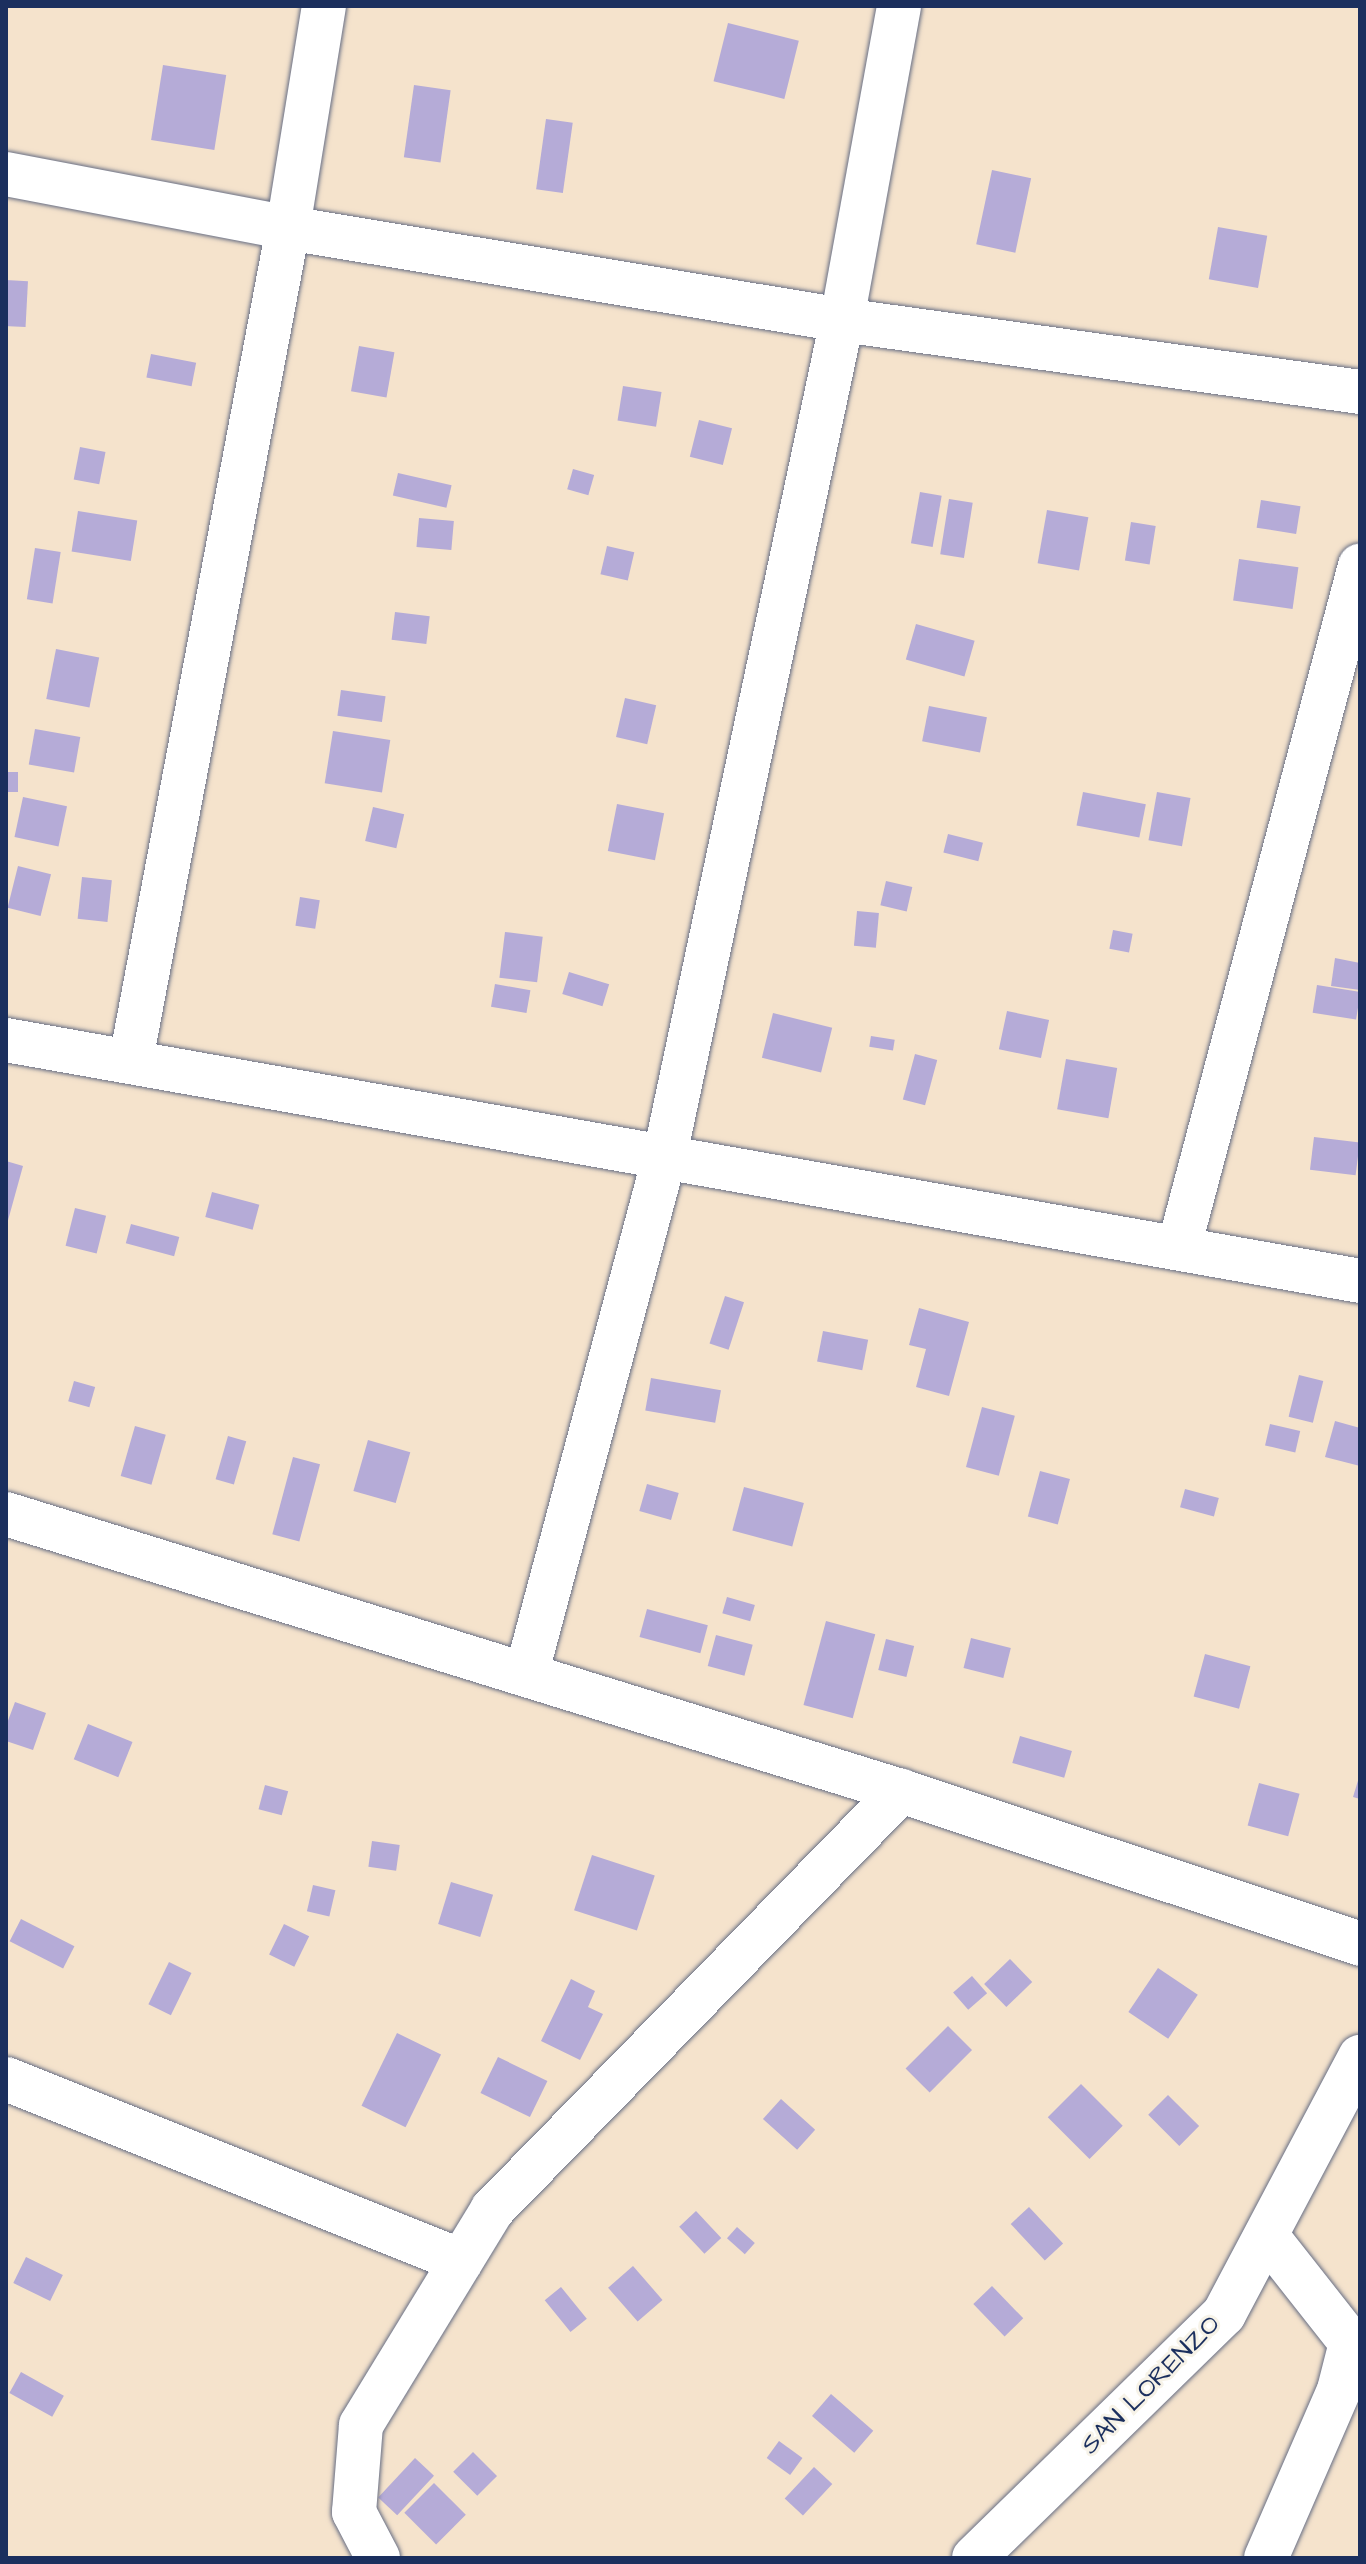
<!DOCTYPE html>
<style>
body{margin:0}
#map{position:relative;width:1366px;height:2564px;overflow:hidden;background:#f5e3cc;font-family:"Architects Daughter",sans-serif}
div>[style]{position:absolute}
.building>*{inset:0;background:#b5abd7;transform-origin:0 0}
.roads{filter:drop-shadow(0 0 2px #676e84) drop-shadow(0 0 2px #676e84)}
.minor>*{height:44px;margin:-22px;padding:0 22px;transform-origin:22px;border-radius:22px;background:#fff}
span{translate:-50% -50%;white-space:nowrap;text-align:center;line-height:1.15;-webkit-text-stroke:6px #f7f3e8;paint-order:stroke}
.street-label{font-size:26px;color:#1b2f5e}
.frame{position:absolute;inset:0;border:8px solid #1b2f5e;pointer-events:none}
</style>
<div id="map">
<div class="building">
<div style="left:728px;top:23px;width:73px;height:60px;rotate:14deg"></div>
<div style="left:163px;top:65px;width:64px;height:76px;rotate:9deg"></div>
<div style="left:414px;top:85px;width:37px;height:73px;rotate:8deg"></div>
<div style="left:546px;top:119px;width:27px;height:71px;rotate:8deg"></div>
<div style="left:992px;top:170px;width:40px;height:76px;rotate:12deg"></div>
<div style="left:1218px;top:227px;width:50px;height:53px;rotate:10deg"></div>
<div style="left:6px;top:280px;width:22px;height:46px;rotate:3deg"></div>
<div style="left:359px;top:346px;width:36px;height:46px;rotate:10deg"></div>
<div style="left:151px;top:354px;width:46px;height:24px;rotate:11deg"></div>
<div style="left:623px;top:386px;width:39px;height:35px;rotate:9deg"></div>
<div style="left:699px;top:420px;width:34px;height:38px;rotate:14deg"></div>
<div style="left:80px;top:447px;width:26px;height:33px;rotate:11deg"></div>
<div style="left:573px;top:469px;width:22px;height:21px;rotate:16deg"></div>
<div style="left:398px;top:473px;width:55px;height:23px;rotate:13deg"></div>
<div style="left:920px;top:492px;width:22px;height:52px;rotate:10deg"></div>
<div style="left:949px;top:499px;width:24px;height:56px;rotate:9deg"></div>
<div style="left:1261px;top:500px;width:40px;height:28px;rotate:9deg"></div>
<div style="left:1047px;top:510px;width:42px;height:54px;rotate:10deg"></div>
<div style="left:78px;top:511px;width:60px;height:41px;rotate:9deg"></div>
<div style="left:419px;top:518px;width:35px;height:29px;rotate:5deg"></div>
<div style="left:1131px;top:522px;width:25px;height:39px;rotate:9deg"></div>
<div style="left:607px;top:546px;width:28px;height:29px;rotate:13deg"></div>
<div style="left:35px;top:548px;width:26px;height:52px;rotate:9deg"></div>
<div style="left:1239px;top:559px;width:60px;height:42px;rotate:8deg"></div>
<div style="left:395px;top:612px;width:35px;height:28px;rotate:7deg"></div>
<div style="left:916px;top:624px;width:61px;height:37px;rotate:16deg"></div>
<div style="left:56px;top:649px;width:44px;height:51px;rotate:11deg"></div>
<div style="left:341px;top:690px;width:45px;height:26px;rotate:8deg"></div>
<div style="left:625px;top:698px;width:32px;height:40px;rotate:13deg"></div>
<div style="left:929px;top:706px;width:59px;height:36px;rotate:11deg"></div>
<div style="left:35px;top:729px;width:46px;height:36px;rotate:10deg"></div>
<div style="left:333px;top:731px;width:58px;height:53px;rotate:9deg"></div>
<div style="left:6px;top:772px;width:12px;height:20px"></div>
<div style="left:1083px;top:792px;width:64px;height:34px;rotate:11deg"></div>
<div style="left:1157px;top:792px;width:34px;height:49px;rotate:10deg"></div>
<div style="left:23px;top:797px;width:45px;height:41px;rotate:12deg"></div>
<div style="left:617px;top:804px;width:48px;height:48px;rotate:11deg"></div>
<div style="left:373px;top:807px;width:32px;height:35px;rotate:13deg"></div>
<div style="left:948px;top:834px;width:36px;height:19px;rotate:14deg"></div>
<div style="left:18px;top:866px;width:34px;height:43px;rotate:14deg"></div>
<div style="left:82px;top:877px;width:30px;height:42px;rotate:6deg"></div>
<div style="left:886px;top:881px;width:27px;height:25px;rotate:13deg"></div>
<div style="left:300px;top:897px;width:20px;height:29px;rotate:9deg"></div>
<div style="left:857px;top:911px;width:22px;height:35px;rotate:5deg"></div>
<div style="left:1113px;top:930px;width:20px;height:19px;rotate:11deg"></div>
<div style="left:505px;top:932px;width:38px;height:46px;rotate:7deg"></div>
<div style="clip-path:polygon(1335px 958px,1360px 963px,1360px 990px,1331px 986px)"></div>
<div style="left:569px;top:972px;width:42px;height:23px;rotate:17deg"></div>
<div style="left:495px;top:984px;width:36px;height:23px;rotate:10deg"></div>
<div style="left:1317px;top:985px;width:44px;height:28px;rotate:9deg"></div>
<div style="left:1007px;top:1011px;width:43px;height:39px;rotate:12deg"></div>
<div style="left:773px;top:1013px;width:61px;height:46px;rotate:14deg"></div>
<div style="left:871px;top:1036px;width:24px;height:11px;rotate:9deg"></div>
<div style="left:915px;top:1054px;width:23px;height:47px;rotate:15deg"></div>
<div style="left:1066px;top:1059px;width:52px;height:51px;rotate:10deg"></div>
<div style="left:1314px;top:1137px;width:46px;height:33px;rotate:7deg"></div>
<div style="clip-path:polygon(6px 1161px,23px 1166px,7px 1224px,6px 1224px)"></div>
<div style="left:212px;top:1192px;width:49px;height:26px;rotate:15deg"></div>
<div style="left:75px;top:1208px;width:32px;height:39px;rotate:14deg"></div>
<div style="left:131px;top:1224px;width:50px;height:20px;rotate:15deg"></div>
<div style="left:725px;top:1296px;width:20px;height:50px;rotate:18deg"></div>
<div style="clip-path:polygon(919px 1308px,969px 1322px,949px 1396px,916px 1387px,926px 1349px,909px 1345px)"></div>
<div style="left:823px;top:1331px;width:46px;height:31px;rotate:11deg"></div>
<div style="left:1299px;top:1375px;width:25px;height:43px;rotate:14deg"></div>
<div style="left:651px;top:1378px;width:71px;height:33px;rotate:10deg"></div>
<div style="left:74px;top:1381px;width:22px;height:21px;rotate:16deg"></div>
<div style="left:982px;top:1407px;width:34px;height:62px;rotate:15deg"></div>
<div style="clip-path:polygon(1335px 1421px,1360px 1428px,1360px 1466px,1325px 1457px)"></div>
<div style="left:1270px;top:1424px;width:31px;height:22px;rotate:13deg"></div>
<div style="left:135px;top:1426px;width:32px;height:52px;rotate:16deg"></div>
<div style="left:228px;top:1436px;width:19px;height:45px;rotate:16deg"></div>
<div style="left:368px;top:1440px;width:44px;height:53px;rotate:16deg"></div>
<div style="left:293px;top:1457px;width:28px;height:80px;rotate:15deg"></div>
<div style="left:1040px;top:1471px;width:31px;height:47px;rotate:15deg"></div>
<div style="left:647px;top:1484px;width:33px;height:28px;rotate:16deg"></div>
<div style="left:744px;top:1487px;width:62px;height:45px;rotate:15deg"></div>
<div style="left:1185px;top:1489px;width:35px;height:19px;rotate:15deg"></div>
<div style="left:727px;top:1597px;width:29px;height:17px;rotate:16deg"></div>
<div style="left:647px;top:1609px;width:63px;height:29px;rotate:15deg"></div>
<div style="left:826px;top:1621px;width:51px;height:87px;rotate:15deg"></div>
<div style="left:716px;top:1635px;width:38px;height:32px;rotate:15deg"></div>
<div style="left:971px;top:1638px;width:41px;height:31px;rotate:14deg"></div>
<div style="left:886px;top:1639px;width:29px;height:32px;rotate:14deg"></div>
<div style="left:1205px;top:1654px;width:47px;height:44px;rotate:15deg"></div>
<div style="clip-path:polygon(15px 1702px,46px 1713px,33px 1750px,6px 1741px,6px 1726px)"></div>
<div style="left:88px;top:1724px;width:48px;height:38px;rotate:22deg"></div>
<div style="left:1020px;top:1736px;width:54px;height:28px;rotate:16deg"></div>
<div style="clip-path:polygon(1360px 1774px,1360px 1799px,1353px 1797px)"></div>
<div style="left:1259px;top:1783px;width:42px;height:44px;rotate:15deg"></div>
<div style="left:265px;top:1785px;width:24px;height:25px;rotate:15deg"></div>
<div style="left:372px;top:1841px;width:28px;height:26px;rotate:8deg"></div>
<div style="left:592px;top:1855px;width:66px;height:58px;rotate:18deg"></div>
<div style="left:451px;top:1882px;width:44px;height:44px;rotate:17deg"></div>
<div style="left:313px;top:1885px;width:23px;height:27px;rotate:13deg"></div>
<div style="left:21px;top:1919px;width:60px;height:25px;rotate:27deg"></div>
<div style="left:284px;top:1924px;width:28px;height:34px;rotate:26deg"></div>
<div style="left:1010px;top:1959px;width:32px;height:36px;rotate:46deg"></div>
<div style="left:169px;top:1962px;width:25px;height:47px;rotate:26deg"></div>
<div style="left:1158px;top:1968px;width:48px;height:53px;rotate:34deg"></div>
<div style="left:972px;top:1976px;width:23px;height:25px;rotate:49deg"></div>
<div style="clip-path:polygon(571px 1979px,595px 1991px,588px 2007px,603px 2014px,580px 2060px,541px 2041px)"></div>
<div style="left:948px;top:2026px;width:34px;height:60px;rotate:45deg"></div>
<div style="left:397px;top:2033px;width:49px;height:81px;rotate:26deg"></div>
<div style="left:498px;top:2057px;width:55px;height:40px;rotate:26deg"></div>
<div style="left:1081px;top:2084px;width:59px;height:47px;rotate:45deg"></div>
<div style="left:1168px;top:2095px;width:44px;height:28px;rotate:45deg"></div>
<div style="left:781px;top:2099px;width:46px;height:27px;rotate:42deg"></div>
<div style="left:1029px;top:2207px;width:50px;height:25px;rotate:47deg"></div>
<div style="left:696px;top:2211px;width:37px;height:23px;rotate:47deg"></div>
<div style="left:737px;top:2227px;width:24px;height:15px;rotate:42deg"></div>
<div style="left:26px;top:2257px;width:41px;height:29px;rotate:26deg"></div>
<div style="left:633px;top:2266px;width:45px;height:33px;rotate:49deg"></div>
<div style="left:992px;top:2286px;width:45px;height:26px;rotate:46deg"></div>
<div style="left:561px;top:2287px;width:41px;height:21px;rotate:51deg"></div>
<div style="left:21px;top:2372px;width:49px;height:24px;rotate:29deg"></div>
<div style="left:831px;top:2394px;width:56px;height:29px;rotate:41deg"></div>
<div style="left:779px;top:2441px;width:29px;height:21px;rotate:36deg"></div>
<div style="left:473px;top:2452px;width:34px;height:28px;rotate:45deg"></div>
<div style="left:415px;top:2458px;width:26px;height:54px;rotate:43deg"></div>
<div style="left:814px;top:2467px;width:25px;height:43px;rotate:43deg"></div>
<div style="left:434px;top:2483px;width:45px;height:42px;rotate:45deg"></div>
</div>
<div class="roads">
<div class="minor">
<div style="left:6px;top:174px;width:287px;rotate:10.8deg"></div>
<div style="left:288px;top:228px;width:562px;rotate:9.43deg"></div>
<div style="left:842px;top:320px;width:523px;rotate:7.91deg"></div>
<div style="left:6px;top:1040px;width:1375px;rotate:10.09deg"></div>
<div style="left:131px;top:1060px;width:847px;rotate:-79.31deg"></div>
<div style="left:288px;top:228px;width:225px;rotate:-80.8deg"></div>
<div style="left:1179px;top:1247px;width:705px;rotate:-75.12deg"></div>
<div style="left:6px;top:1514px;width:937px;rotate:17.2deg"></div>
<div style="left:901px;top:1791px;width:484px;rotate:18.4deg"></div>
<div style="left:526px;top:1675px;width:538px;rotate:-75.03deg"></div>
<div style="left:665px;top:1155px;width:854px;rotate:-78.03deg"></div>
<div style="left:842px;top:320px;width:319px;rotate:-79.7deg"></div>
<div style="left:6px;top:2079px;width:490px;rotate:21.8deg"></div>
<div style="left:378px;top:2558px;width:52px;rotate:-117.6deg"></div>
<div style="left:354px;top:2512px;width:87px;rotate:-85.4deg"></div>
<div style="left:361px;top:2425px;width:252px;rotate:-58.6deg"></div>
<div style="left:492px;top:2210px;width:586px;rotate:-45.69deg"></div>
<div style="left:974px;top:2558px;width:349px;rotate:-44.3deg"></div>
<div style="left:1224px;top:2314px;width:291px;rotate:-62.1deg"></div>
<div style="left:1266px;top:2558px;width:183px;rotate:-66.5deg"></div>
<div style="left:1339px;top:2390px;width:49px;rotate:-75.7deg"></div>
<div style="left:1351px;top:2343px;width:137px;rotate:-128.2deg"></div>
</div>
</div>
<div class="street-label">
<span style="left:1151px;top:2385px;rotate:-45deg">SAN LORENZO</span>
</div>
<div class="frame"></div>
</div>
